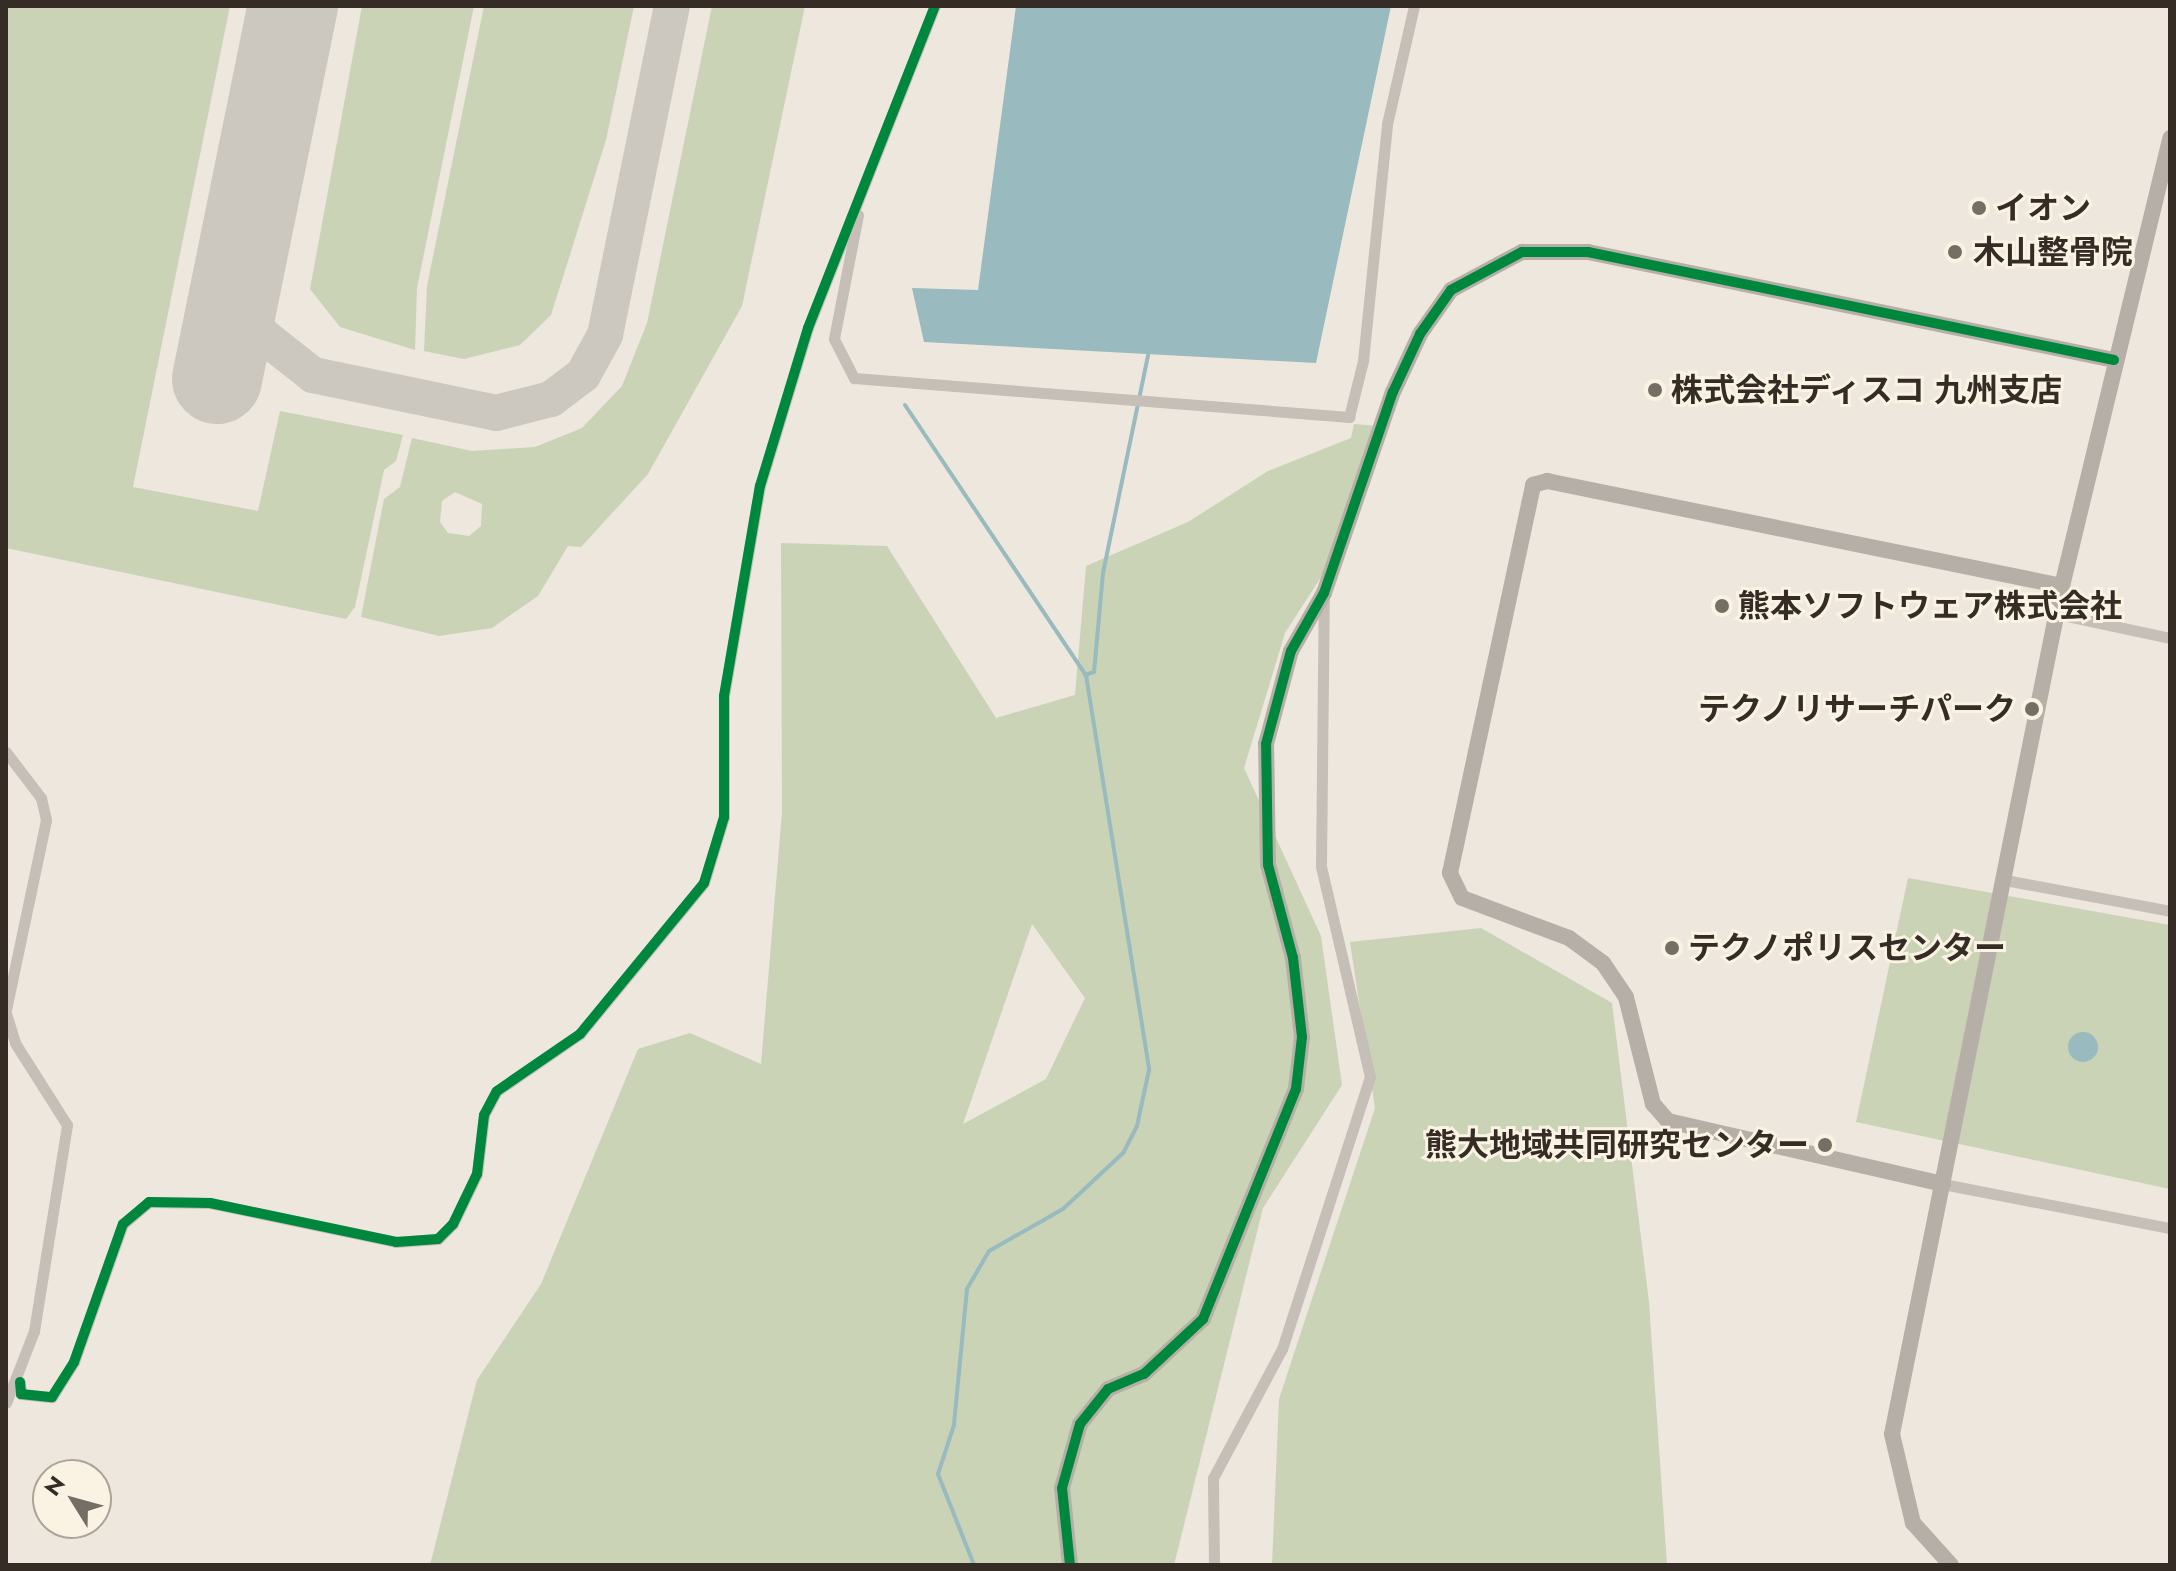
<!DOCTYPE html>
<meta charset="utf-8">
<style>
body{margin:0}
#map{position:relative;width:2176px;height:1571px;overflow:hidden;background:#ede7dd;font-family:Jost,"Noto Sans JP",sans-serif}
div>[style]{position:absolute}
.green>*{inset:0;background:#cad3b6}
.water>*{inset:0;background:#99babe}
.round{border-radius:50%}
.stream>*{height:4px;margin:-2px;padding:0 2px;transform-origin:2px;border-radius:2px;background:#99babe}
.taxiway>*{height:36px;margin:-18px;padding:0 18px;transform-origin:18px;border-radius:18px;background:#cdc8bf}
.runway>*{height:90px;margin:-45px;padding:0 45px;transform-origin:45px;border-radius:45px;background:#cdc8bf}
.street>*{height:11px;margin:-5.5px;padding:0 5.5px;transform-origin:5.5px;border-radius:5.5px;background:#c5bfb7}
.secondary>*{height:16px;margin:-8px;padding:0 8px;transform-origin:8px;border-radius:8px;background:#b6afa7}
.cycleway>*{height:10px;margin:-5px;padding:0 5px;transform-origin:5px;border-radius:5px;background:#00873e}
.dots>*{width:22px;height:22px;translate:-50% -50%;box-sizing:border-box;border:4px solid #faf3e4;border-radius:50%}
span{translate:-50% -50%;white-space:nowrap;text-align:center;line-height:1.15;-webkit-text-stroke:6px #faf3e4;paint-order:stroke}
.poi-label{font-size:32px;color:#352d25;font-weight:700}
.left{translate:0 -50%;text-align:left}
.right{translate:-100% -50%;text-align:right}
.frame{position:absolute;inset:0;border:8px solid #352d25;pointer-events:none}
.north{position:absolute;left:32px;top:1459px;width:80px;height:80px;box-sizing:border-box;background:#faf3e4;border:2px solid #aba498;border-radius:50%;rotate:307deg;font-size:22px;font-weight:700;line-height:32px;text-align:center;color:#352d25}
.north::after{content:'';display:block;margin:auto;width:28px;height:36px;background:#756e65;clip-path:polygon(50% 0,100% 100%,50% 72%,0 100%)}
</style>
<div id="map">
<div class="green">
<div style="clip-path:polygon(6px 6px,230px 6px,133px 487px,258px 511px,280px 411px,403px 435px,396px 461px,384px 470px,355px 607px,346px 619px,6px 548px)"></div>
<div style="clip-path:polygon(362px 6px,474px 6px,417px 288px,415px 350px,340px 327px,310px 289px)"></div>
<div style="clip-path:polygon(484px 6px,634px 6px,606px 140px,551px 315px,520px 345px,464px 359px,424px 351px,427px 286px)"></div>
<div style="clip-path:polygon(evenodd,712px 6px,805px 6px,742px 306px,648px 474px,581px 547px,568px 546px,538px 596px,492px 628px,439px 636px,361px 617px,384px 499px,400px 487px,412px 438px,472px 451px,535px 447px,582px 428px,622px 386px,647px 323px,712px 6px,455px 492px,482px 504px,481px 526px,469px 536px,448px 533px,440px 522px,442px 501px,455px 492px)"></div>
<div style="clip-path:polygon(evenodd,1354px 424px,1378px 426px,1323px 574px,1285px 633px,1244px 768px,1321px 936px,1342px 1085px,1263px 1208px,1174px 1565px,430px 1565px,477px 1380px,541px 1284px,638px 1049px,690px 1033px,761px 1064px,782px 812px,781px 543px,887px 546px,996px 718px,1075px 695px,1086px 566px,1188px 522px,1268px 471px,1351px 438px,1354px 424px,1032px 924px,1085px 998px,1046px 1079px,963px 1124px,1032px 924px)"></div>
<div style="clip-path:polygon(1908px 878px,2170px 925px,2170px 1189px,1856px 1122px)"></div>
<div style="clip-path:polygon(1481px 928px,1612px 1003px,1649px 1302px,1667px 1565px,1272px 1565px,1279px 1399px,1375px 1108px,1350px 942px)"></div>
</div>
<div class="water">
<div style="clip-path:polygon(1016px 6px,1391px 6px,1316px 363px,924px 342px,912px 288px,978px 290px)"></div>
<div class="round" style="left:2068px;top:1032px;width:30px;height:30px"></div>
</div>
<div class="stream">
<div style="left:905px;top:405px;width:325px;rotate:56.2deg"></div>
<div style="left:1086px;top:675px;width:400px;rotate:80.9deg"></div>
<div style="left:1149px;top:1070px;width:57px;rotate:102.1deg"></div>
<div style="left:1137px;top:1126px;width:30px;rotate:117deg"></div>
<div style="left:1123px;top:1153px;width:82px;rotate:137deg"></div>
<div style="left:1063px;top:1209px;width:85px;rotate:150.4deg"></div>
<div style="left:989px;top:1251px;width:44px;rotate:120.1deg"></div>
<div style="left:967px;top:1289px;width:137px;rotate:95.5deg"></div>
<div style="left:954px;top:1425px;width:52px;rotate:108.1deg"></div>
<div style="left:938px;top:1474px;width:98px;rotate:68.4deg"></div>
<div style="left:1085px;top:675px;width:9px;rotate:-18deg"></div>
<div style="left:1094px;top:672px;width:99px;rotate:-84.8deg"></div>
<div style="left:1103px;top:573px;width:227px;rotate:-78.3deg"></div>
</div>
<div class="taxiway">
<div style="left:236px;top:280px;width:27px;rotate:77deg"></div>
<div style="left:242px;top:306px;width:35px;rotate:55deg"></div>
<div style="left:262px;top:335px;width:65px;rotate:38.1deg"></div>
<div style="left:313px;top:375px;width:187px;rotate:11.7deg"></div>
<div style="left:496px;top:413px;width:57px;rotate:-14.3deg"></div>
<div style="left:551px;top:399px;width:40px;rotate:-37deg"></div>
<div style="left:583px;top:375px;width:46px;rotate:-61.2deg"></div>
<div style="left:605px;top:335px;width:336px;rotate:-78.5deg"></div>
</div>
<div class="runway">
<div style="left:217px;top:379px;width:381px;rotate:-78.5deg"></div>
</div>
<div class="street">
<div style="left:858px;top:215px;width:126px;rotate:101deg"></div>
<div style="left:834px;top:339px;width:44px;rotate:62.9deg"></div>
<div style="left:854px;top:378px;width:497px;rotate:4.5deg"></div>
<div style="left:1349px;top:417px;width:58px;rotate:-76deg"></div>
<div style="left:1363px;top:361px;width:238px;rotate:-84.2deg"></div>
<div style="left:1387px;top:124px;width:121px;rotate:-77.1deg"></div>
<div style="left:2058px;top:614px;width:115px;rotate:12.1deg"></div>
<div style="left:6px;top:752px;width:58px;rotate:52.7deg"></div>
<div style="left:41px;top:798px;width:23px;rotate:77deg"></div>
<div style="left:46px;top:820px;width:194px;rotate:101.9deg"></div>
<div style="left:2005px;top:880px;width:168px;rotate:10.6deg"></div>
<div style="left:6px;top:1013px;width:31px;rotate:73deg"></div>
<div style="left:15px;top:1043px;width:97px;rotate:57.6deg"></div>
<div style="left:67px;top:1125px;width:209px;rotate:99.1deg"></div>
<div style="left:34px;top:1331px;width:77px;rotate:111.3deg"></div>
<div style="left:1943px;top:1184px;width:231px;rotate:11deg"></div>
<div style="left:20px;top:1382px;width:12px;rotate:85deg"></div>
<div style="left:21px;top:1394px;width:31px;rotate:6deg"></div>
<div style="left:52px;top:1397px;width:41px;rotate:-57.8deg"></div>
<div style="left:74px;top:1362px;width:146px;rotate:-70.5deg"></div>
<div style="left:123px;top:1224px;width:34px;rotate:-40deg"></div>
<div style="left:149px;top:1202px;width:61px;rotate:0.9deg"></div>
<div style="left:210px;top:1203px;width:190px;rotate:11.8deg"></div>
<div style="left:396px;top:1242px;width:42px;rotate:-4.1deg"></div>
<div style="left:438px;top:1239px;width:21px;rotate:-45deg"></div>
<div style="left:453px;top:1224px;width:55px;rotate:-64.4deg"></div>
<div style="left:477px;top:1174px;width:59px;rotate:-83.2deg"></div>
<div style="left:484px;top:1115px;width:27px;rotate:-62deg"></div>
<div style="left:497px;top:1091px;width:101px;rotate:-34.5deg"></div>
<div style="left:580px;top:1034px;width:195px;rotate:-50.6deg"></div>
<div style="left:704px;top:883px;width:69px;rotate:-73.1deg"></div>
<div style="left:724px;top:817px;width:121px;rotate:-90deg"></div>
<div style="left:724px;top:696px;width:213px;rotate:-80.3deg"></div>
<div style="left:760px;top:486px;width:165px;rotate:-73.1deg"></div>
<div style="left:808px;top:328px;width:346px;rotate:-68.5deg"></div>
<div style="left:1214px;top:1565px;width:87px;rotate:-90.7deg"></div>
<div style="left:1213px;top:1478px;width:146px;rotate:-61.9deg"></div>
<div style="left:1282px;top:1349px;width:286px;rotate:-72.1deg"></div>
<div style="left:1370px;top:1077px;width:217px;rotate:-103.1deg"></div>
<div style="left:1321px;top:866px;width:270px;rotate:-89.4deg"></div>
</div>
<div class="secondary">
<div style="left:1943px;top:1184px;width:282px;rotate:-167.1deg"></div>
<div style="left:1668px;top:1121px;width:23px;rotate:-131deg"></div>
<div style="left:1653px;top:1104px;width:110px;rotate:-104.2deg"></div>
<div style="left:1626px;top:997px;width:41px;rotate:-124.1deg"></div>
<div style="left:1603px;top:963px;width:42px;rotate:-143.7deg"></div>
<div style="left:1569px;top:938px;width:114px;rotate:-159.5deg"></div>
<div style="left:1462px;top:898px;width:28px;rotate:-116deg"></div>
<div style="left:1450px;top:873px;width:397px;rotate:-77.9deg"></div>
<div style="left:1533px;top:485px;width:15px;rotate:-16deg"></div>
<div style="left:1547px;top:481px;width:526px;rotate:11.52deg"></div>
<div style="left:1070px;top:1565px;width:77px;rotate:-95.9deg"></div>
<div style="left:1062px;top:1488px;width:66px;rotate:-74.3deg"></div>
<div style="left:1080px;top:1424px;width:45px;rotate:-51.3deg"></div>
<div style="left:1108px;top:1389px;width:39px;rotate:-23deg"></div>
<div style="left:1144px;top:1374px;width:81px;rotate:-43deg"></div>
<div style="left:1203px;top:1319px;width:248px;rotate:-68deg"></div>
<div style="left:1296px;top:1089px;width:52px;rotate:-83.4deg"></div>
<div style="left:1302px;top:1037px;width:80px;rotate:-96.5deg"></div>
<div style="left:1293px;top:958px;width:96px;rotate:-105deg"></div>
<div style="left:1268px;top:865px;width:121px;rotate:-90.9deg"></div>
<div style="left:1266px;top:744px;width:96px;rotate:-75deg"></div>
<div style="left:1291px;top:651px;width:67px;rotate:-60.4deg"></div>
<div style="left:1324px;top:593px;width:213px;rotate:-71.1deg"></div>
<div style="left:1393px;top:392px;width:64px;rotate:-65deg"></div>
<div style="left:1420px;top:334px;width:54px;rotate:-54.8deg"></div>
<div style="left:1451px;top:290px;width:81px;rotate:-28.2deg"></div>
<div style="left:1522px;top:252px;width:66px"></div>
<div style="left:1588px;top:252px;width:537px;rotate:11.6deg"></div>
<div style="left:1951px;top:1565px;width:57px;rotate:-132.1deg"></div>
<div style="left:1913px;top:1523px;width:91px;rotate:-103.3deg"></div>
<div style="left:1892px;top:1434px;width:865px;rotate:-78.66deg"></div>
<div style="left:2062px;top:586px;width:461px;rotate:-76.4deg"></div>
</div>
<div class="cycleway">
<div style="left:20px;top:1382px;width:12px;rotate:85deg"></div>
<div style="left:21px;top:1394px;width:31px;rotate:6deg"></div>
<div style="left:52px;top:1397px;width:41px;rotate:-57.8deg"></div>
<div style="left:74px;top:1362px;width:146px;rotate:-70.5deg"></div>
<div style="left:123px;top:1224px;width:34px;rotate:-40deg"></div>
<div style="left:149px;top:1202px;width:61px;rotate:0.9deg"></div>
<div style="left:210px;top:1203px;width:190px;rotate:11.8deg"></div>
<div style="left:396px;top:1242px;width:42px;rotate:-4.1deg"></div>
<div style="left:438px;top:1239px;width:21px;rotate:-45deg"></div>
<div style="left:453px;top:1224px;width:55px;rotate:-64.4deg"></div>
<div style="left:477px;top:1174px;width:59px;rotate:-83.2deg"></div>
<div style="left:484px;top:1115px;width:27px;rotate:-62deg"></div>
<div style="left:497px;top:1091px;width:101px;rotate:-34.5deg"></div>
<div style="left:580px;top:1034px;width:195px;rotate:-50.6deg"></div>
<div style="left:704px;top:883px;width:69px;rotate:-73.1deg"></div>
<div style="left:724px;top:817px;width:121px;rotate:-90deg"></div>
<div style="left:724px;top:696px;width:213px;rotate:-80.3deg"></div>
<div style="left:760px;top:486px;width:165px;rotate:-73.1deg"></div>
<div style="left:808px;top:328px;width:346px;rotate:-68.5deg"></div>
<div style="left:1070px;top:1565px;width:77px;rotate:-95.9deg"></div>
<div style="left:1062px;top:1488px;width:66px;rotate:-74.3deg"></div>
<div style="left:1080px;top:1424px;width:45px;rotate:-51.3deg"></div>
<div style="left:1108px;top:1389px;width:39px;rotate:-23deg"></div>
<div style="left:1144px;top:1374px;width:81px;rotate:-43deg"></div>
<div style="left:1203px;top:1319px;width:248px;rotate:-68deg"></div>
<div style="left:1296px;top:1089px;width:52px;rotate:-83.4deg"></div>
<div style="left:1302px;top:1037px;width:80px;rotate:-96.5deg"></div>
<div style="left:1293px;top:958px;width:96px;rotate:-105deg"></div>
<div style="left:1268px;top:865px;width:121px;rotate:-90.9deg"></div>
<div style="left:1266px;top:744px;width:96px;rotate:-75deg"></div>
<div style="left:1291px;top:651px;width:67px;rotate:-60.4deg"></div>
<div style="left:1324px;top:593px;width:213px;rotate:-71.1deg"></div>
<div style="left:1393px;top:392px;width:64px;rotate:-65deg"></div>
<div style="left:1420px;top:334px;width:54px;rotate:-54.8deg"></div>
<div style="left:1451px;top:290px;width:81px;rotate:-28.2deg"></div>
<div style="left:1522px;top:252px;width:66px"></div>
<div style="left:1588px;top:252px;width:537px;rotate:11.6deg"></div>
</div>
<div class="dots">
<div style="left:1979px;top:208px;background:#756e65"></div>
<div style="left:1955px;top:252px;background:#756e65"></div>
<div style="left:1655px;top:390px;background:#756e65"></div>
<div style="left:1722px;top:606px;background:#756e65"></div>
<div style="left:2032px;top:709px;background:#756e65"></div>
<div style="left:1672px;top:948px;background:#756e65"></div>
<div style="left:1825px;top:1145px;background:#756e65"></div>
</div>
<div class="poi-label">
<span class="left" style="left:1995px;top:208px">イオン</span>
<span class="left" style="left:1973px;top:252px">木山整骨院</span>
<span class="left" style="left:1671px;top:390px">株式会社ディスコ 九州支店</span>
<span class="left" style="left:1738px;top:606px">熊本ソフトウェア株式会社</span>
<span class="right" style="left:2016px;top:709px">テクノリサーチパーク</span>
<span class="left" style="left:1688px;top:948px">テクノポリスセンター</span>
<span class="right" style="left:1809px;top:1145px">熊大地域共同研究センター</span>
</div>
<div class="frame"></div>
<div class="north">N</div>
</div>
